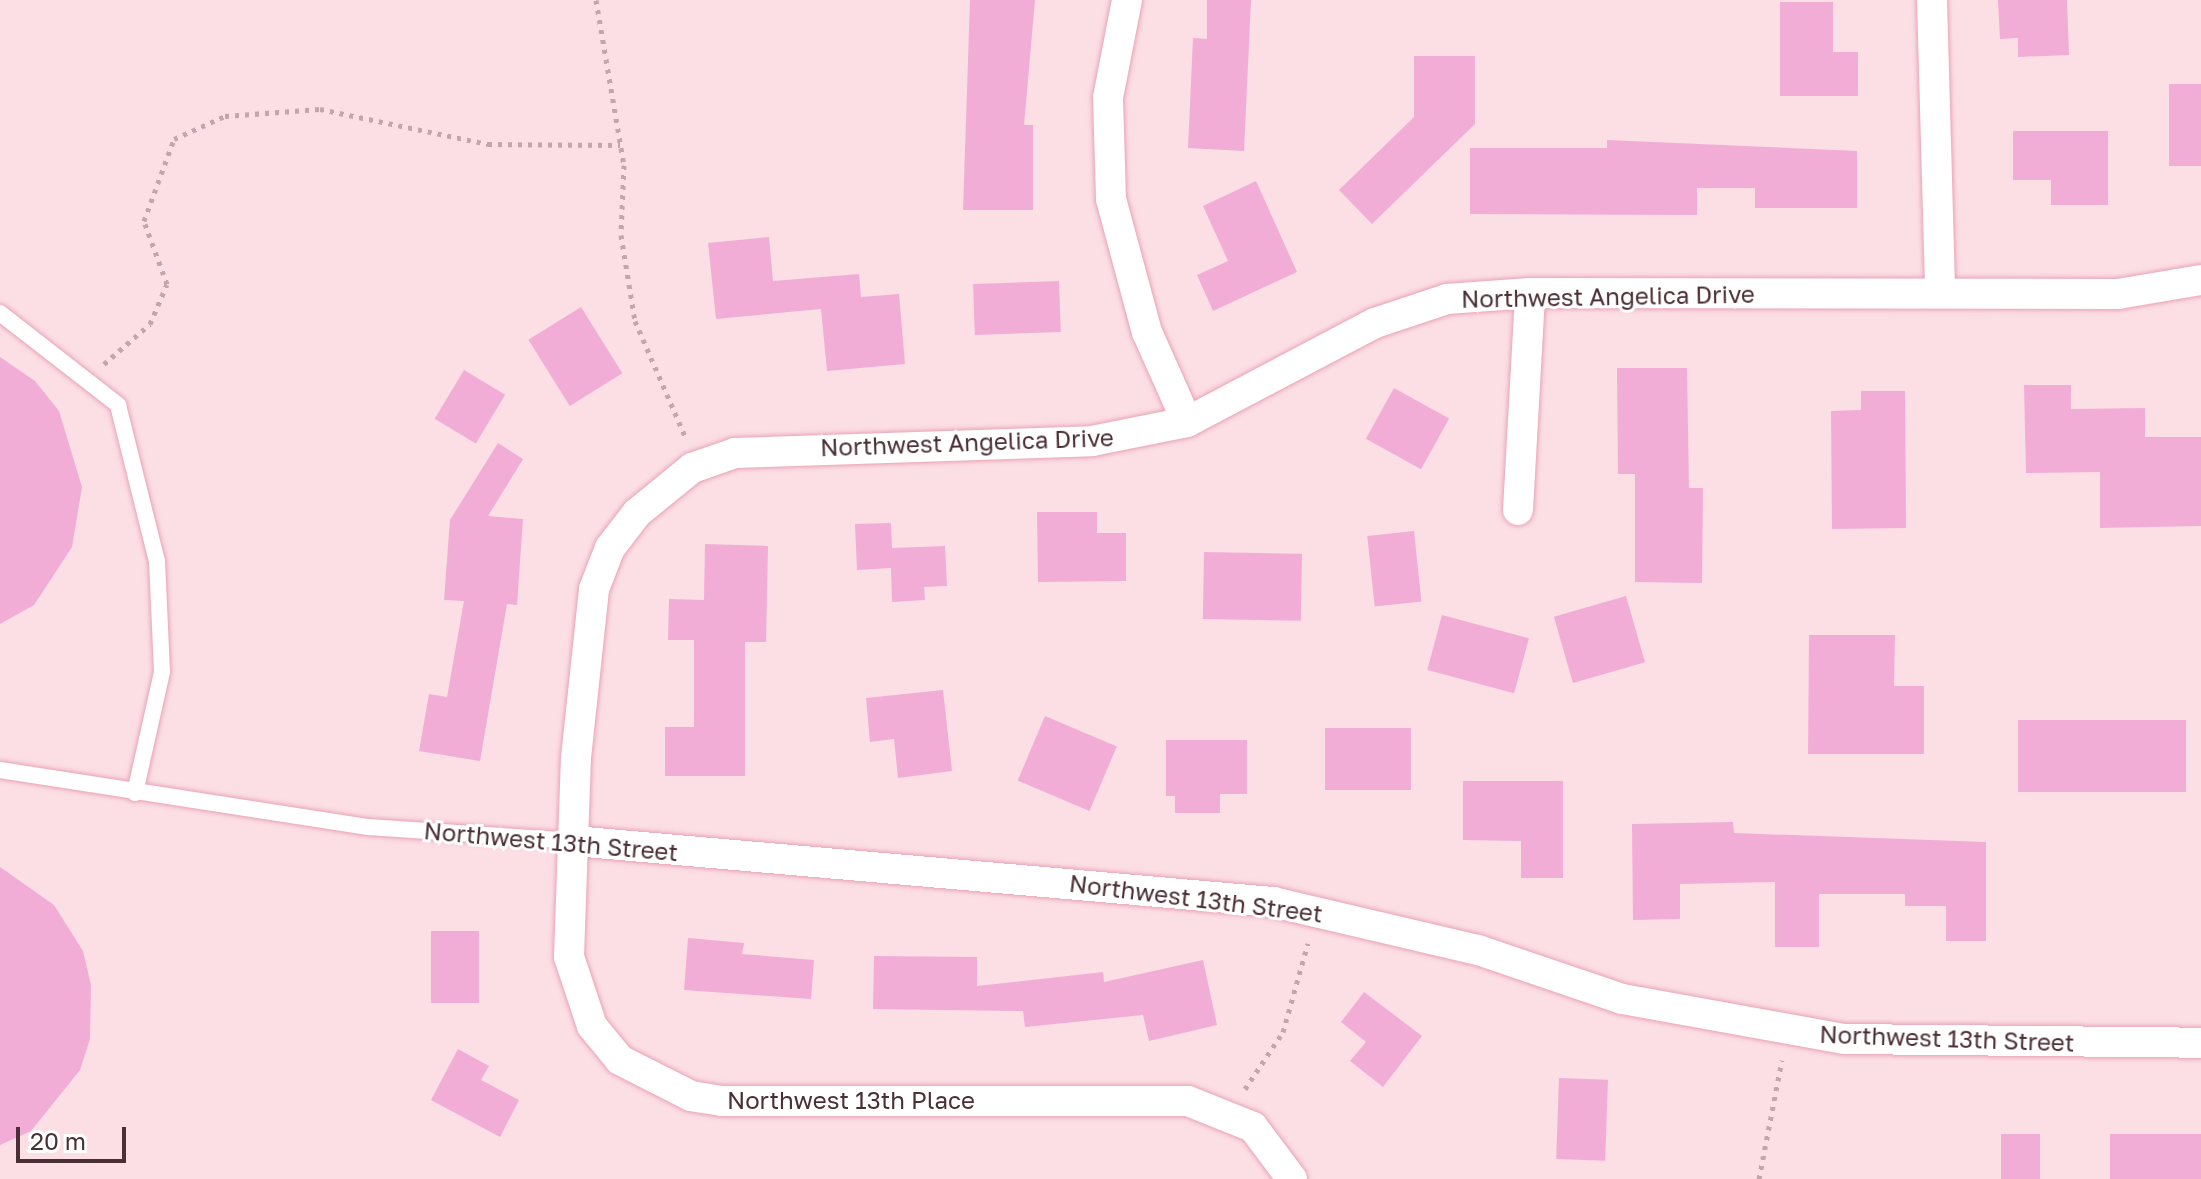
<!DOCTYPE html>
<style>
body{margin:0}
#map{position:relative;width:2201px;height:1179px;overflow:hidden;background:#fcdee5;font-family:"Golos Text",sans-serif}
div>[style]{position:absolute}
.building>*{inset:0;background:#f2add7;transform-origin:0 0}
.path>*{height:5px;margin-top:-2.5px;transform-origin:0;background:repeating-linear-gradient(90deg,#c3a6ad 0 4px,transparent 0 10px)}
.roads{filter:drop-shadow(0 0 2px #e8a3b5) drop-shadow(0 0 2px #e8a3b5)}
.service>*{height:16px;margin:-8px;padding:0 8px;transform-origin:8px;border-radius:8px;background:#fff}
.minor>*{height:30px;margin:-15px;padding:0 15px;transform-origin:15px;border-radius:15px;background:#fff}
span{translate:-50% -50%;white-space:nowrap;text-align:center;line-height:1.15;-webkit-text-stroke:6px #fff;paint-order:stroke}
.street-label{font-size:24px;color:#4b2f36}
.scale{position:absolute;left:16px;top:1127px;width:110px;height:36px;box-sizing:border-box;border:4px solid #4b2f36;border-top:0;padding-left:10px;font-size:24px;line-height:28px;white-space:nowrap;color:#4b2f36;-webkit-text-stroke:6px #fff;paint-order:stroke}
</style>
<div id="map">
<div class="building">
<div style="clip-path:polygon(970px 0,1035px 0,1024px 125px,1033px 125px,1033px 210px,963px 210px)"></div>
<div style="clip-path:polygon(1207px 0,1251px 0,1244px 151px,1188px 148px,1193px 38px,1207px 39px)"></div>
<div style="clip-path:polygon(1998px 0,2067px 0,2069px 55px,2018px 57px,2018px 38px,2000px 39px)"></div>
<div style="clip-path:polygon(1780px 2px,1833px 2px,1833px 52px,1858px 52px,1858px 96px,1780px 96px)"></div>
<div style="clip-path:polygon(1414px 56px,1475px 56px,1475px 124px,1372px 224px,1339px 190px,1414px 117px)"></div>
<div style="left:2169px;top:84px;width:32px;height:82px"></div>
<div style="clip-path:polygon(2013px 131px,2108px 131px,2108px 205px,2051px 205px,2051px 180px,2013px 180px)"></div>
<div style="clip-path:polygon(1607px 140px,1857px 151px,1857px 208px,1755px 208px,1755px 188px,1697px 188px,1697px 215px,1470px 214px,1470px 148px,1607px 148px)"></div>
<div style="clip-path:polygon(1256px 181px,1297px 272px,1213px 311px,1197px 275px,1228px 261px,1203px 206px)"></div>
<div style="clip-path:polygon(769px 237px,773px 281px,859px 274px,861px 297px,899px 294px,905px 364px,827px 371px,821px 309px,716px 319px,708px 243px)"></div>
<div style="left:1059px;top:281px;width:51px;height:86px;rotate:88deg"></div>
<div style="left:581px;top:307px;width:78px;height:62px;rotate:58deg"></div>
<div style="clip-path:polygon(0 357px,35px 381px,59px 411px,82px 487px,72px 547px,34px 605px,0 624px)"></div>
<div style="clip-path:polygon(1617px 368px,1687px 368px,1689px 488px,1703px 488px,1702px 583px,1635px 582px,1635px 474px,1618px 474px)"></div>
<div style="left:464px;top:370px;width:48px;height:57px;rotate:31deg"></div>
<div style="clip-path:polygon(2024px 385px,2071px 385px,2071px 409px,2145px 408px,2145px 437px,2201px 437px,2201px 526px,2100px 528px,2100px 472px,2026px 473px)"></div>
<div style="left:1394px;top:388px;width:63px;height:58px;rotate:29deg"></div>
<div style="clip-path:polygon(1861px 391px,1905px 391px,1906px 528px,1832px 529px,1831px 411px,1861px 410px)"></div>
<div style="clip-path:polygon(498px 443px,523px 459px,488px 516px,523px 519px,517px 605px,507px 604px,480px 761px,419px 751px,429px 694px,447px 697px,464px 601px,444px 600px,450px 520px)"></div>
<div style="clip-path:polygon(1037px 512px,1097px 512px,1097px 533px,1126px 533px,1126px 581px,1038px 582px)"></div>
<div style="clip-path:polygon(891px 523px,892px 548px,945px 546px,947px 586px,924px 587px,925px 600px,892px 602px,891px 568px,857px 570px,855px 524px)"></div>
<div style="left:1414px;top:531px;width:71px;height:47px;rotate:84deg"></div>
<div style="clip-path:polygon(705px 544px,768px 546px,766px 642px,745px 642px,745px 776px,665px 776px,665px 727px,694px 727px,694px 640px,668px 640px,669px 599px,704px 600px)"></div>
<div style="left:1204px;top:552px;width:98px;height:67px;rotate:1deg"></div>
<div style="left:1626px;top:596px;width:69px;height:75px;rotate:74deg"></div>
<div style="left:1442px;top:615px;width:90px;height:57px;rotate:15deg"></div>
<div style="clip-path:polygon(1809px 635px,1895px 635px,1894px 686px,1924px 686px,1924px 754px,1808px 754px)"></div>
<div style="clip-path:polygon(943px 690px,952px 771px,898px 778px,894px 739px,870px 742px,866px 698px)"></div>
<div style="left:1045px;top:716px;width:78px;height:70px;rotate:23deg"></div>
<div style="left:2018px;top:720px;width:168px;height:72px"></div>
<div style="left:1325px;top:728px;width:86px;height:62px"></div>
<div style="clip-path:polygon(1166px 740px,1247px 740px,1247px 794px,1220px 794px,1220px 813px,1175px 813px,1175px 796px,1166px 796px)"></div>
<div style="clip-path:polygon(1463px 781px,1563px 781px,1563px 878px,1521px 878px,1521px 841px,1463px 840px)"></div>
<div style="clip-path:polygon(1733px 822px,1734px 833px,1986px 842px,1986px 941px,1946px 941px,1946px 906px,1905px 906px,1905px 894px,1819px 894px,1819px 947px,1775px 947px,1775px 882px,1680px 884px,1680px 919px,1633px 920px,1632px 824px)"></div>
<div style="clip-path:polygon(0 867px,54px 905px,83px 951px,91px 985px,90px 1039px,80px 1070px,31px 1131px,0 1145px)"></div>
<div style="left:431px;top:931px;width:48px;height:72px"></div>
<div style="clip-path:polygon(688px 938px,744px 943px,742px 954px,814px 960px,811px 999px,684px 990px)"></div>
<div style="clip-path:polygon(874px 956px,977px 957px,977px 986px,1103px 972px,1104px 982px,1203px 960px,1217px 1025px,1149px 1041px,1143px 1015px,1025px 1027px,1023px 1011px,873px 1009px)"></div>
<div style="clip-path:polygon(1364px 992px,1422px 1036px,1383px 1087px,1350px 1061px,1366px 1042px,1341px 1022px)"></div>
<div style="clip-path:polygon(458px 1049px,489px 1066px,481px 1080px,519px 1100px,500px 1137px,431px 1100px)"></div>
<div style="left:1559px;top:1078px;width:49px;height:81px;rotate:2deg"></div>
<div style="left:2001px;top:1134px;width:39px;height:45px"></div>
<div style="left:2201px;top:1134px;width:45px;height:91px;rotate:90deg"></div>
</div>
<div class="path">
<div style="left:596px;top:0;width:167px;rotate:80.4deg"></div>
<div style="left:624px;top:165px;width:70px;rotate:92.5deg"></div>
<div style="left:621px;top:235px;width:87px;rotate:80.8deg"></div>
<div style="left:635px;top:321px;width:125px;rotate:66.5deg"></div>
<div style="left:104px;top:364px;width:61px;rotate:-41deg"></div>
<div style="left:150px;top:324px;width:43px;rotate:-67deg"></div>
<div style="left:167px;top:284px;width:67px;rotate:-110.1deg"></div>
<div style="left:144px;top:221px;width:87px;rotate:-69.9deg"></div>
<div style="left:174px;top:139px;width:56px;rotate:-24.3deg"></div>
<div style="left:225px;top:116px;width:95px;rotate:-4.2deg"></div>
<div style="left:320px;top:109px;width:172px;rotate:11.8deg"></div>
<div style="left:488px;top:144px;width:132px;rotate:0.4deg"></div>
<div style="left:1245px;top:1089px;width:69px;rotate:-56.3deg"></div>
<div style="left:1283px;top:1032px;width:92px;rotate:-74.3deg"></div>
<div style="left:1759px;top:1179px;width:121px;rotate:-79.1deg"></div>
</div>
<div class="roads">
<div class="service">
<div style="left:0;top:313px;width:150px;rotate:37.9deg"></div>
<div style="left:118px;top:405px;width:161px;rotate:76deg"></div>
<div style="left:157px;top:561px;width:111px;rotate:87.4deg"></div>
<div style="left:162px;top:672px;width:124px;rotate:102.6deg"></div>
<div style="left:0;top:770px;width:373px;rotate:8.8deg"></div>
<div style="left:369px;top:827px;width:205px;rotate:3.9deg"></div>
</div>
<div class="minor">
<div style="left:1127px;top:0;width:100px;rotate:101deg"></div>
<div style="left:1108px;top:98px;width:101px;rotate:88.3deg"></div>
<div style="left:1111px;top:199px;width:138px;rotate:74.9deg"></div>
<div style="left:1147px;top:332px;width:98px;rotate:66deg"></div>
<div style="left:1932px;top:0;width:293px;rotate:88.4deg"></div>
<div style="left:1518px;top:510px;width:217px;rotate:-86.8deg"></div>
<div style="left:574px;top:841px;width:702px;rotate:4.99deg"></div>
<div style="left:1273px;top:902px;width:211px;rotate:13.2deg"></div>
<div style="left:1478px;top:950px;width:152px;rotate:18.8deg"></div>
<div style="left:1622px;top:999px;width:226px;rotate:10.2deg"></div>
<div style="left:1844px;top:1039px;width:357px;rotate:0.6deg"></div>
<div style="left:1292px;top:1179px;width:65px;rotate:-126.9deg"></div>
<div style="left:1253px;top:1127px;width:70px;rotate:-158.2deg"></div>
<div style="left:1188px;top:1101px;width:466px;rotate:180deg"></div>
<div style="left:722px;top:1101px;width:31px;rotate:-171deg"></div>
<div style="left:691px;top:1096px;width:80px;rotate:-153.1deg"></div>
<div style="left:620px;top:1060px;width:44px;rotate:-129.5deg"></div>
<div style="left:592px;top:1026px;width:73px;rotate:-108.4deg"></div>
<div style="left:569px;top:957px;width:199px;rotate:-88deg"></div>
<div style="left:576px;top:758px;width:170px;rotate:-83.9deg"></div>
<div style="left:594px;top:589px;width:44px;rotate:-68.7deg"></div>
<div style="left:610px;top:548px;width:44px;rotate:-52.4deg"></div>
<div style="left:637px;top:513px;width:71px;rotate:-39.3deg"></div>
<div style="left:692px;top:468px;width:46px;rotate:-19.2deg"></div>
<div style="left:735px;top:453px;width:357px;rotate:-1.9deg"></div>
<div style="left:1092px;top:441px;width:97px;rotate:-11.3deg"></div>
<div style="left:1187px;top:422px;width:212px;rotate:-27.8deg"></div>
<div style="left:1375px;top:323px;width:76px;rotate:-18.4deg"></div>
<div style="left:1447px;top:299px;width:83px;rotate:-4.1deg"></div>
<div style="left:1530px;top:293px;width:588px;rotate:0.1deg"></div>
<div style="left:2118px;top:294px;width:84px;rotate:-9.6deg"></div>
</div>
</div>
<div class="street-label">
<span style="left:1608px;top:296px;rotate:-1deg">Northwest Angelica Drive</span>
<span style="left:967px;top:442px;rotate:-2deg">Northwest Angelica Drive</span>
<span style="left:551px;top:841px;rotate:5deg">Northwest 13th Street</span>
<span style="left:1196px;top:898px;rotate:7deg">Northwest 13th Street</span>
<span style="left:1947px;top:1038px;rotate:2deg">Northwest 13th Street</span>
<span style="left:851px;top:1100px">Northwest 13th Place</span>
</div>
<div class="scale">20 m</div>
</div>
